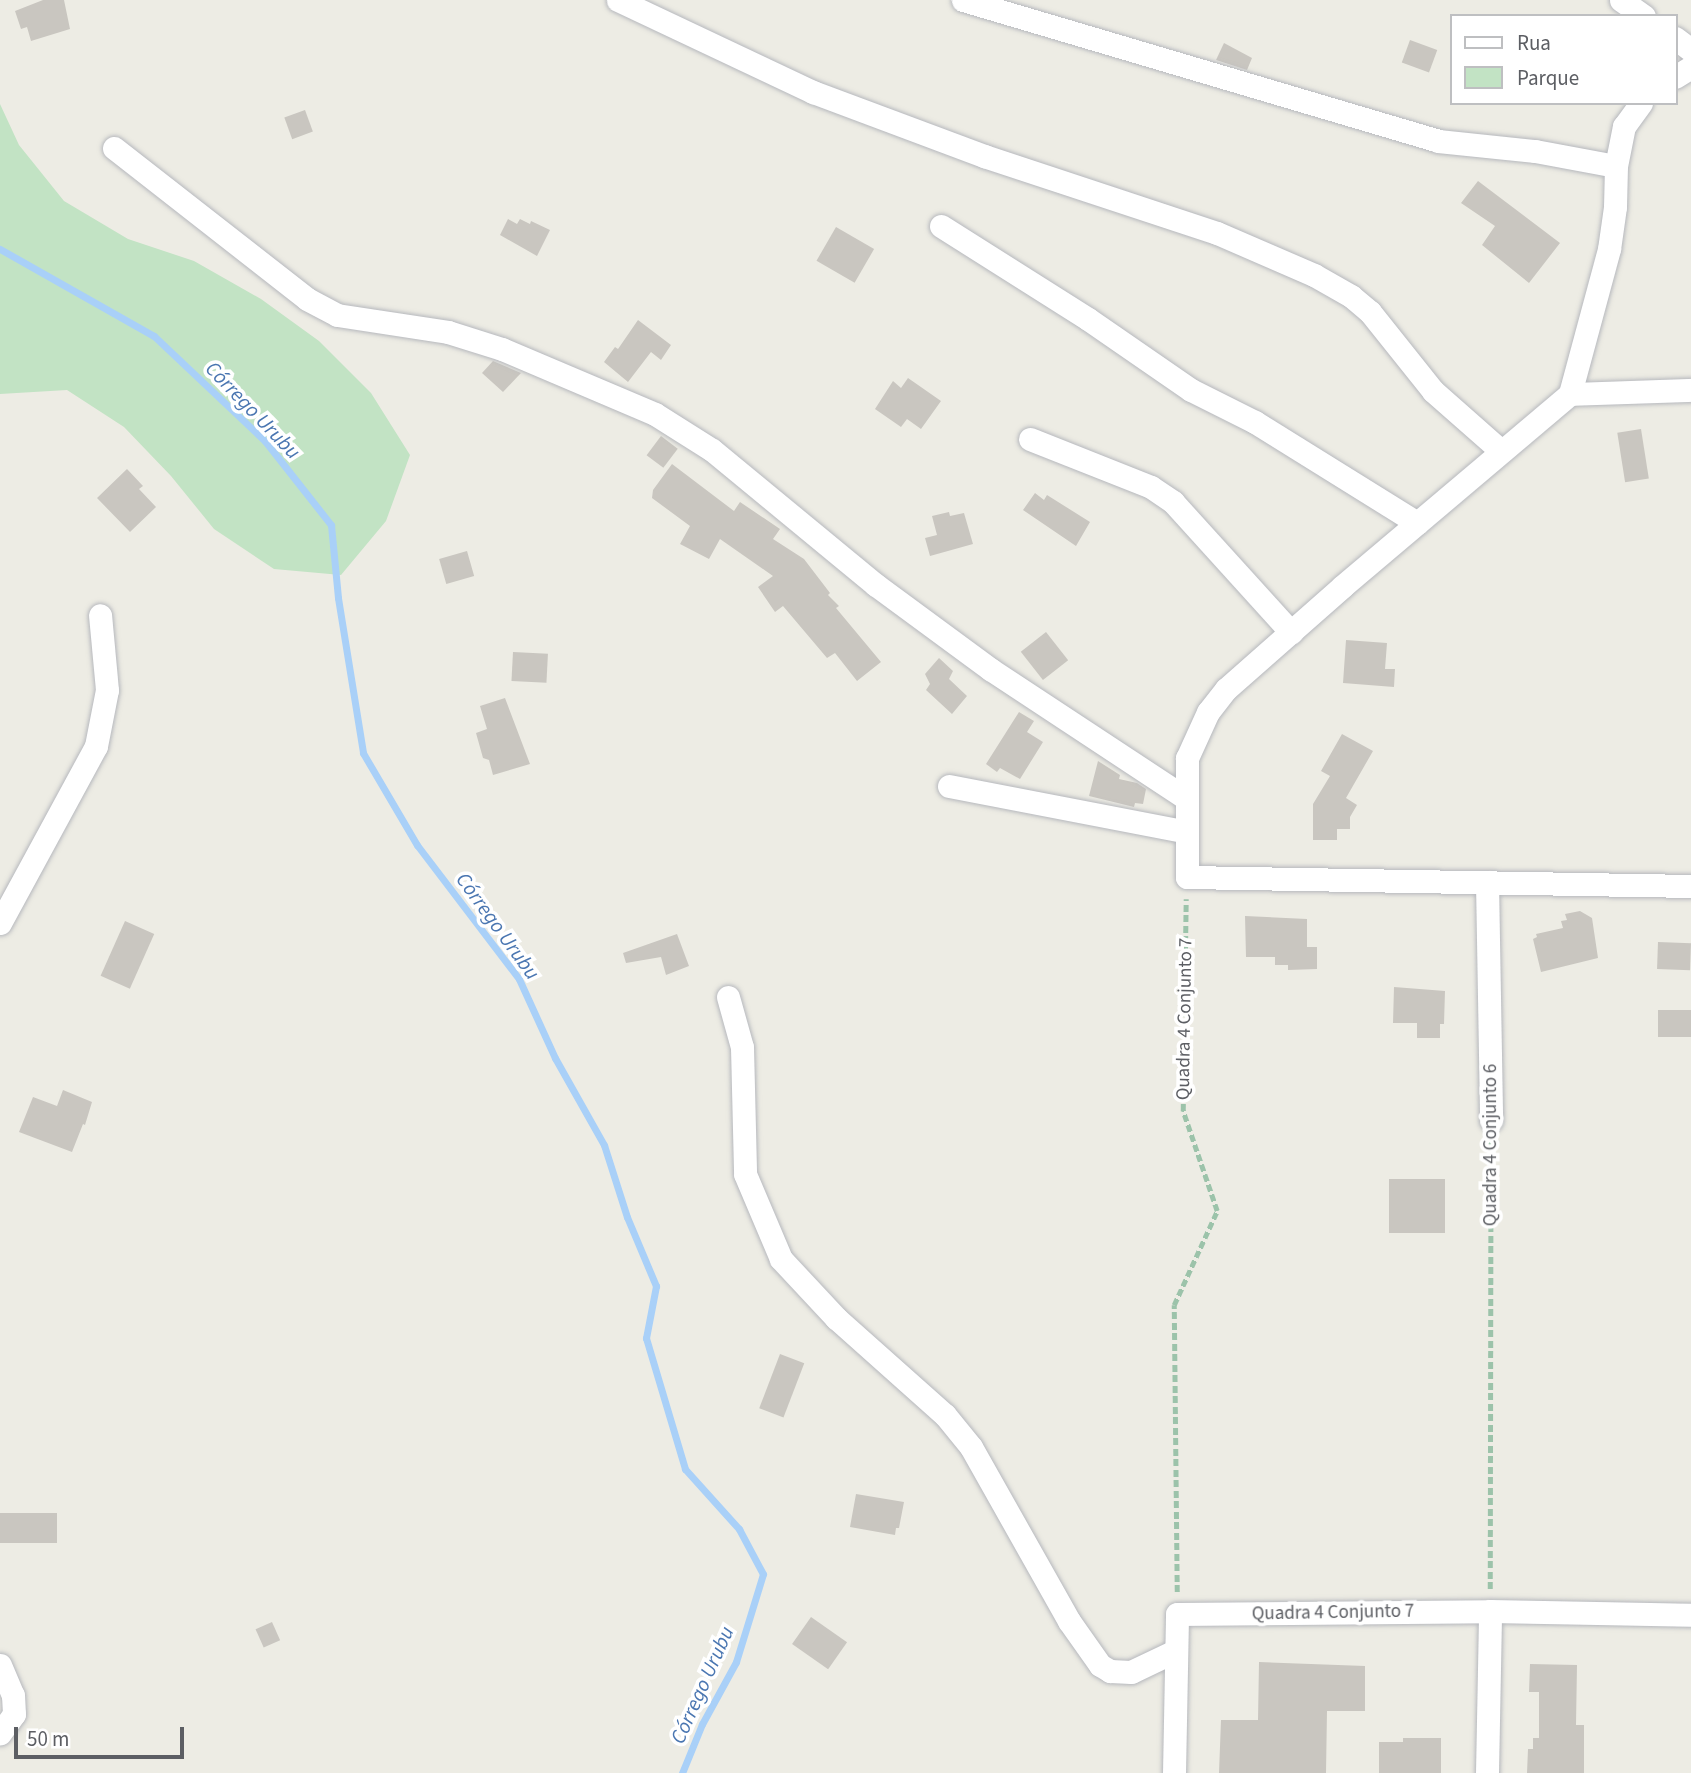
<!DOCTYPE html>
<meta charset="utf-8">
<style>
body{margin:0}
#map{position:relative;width:1691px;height:1773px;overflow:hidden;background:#edece4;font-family:"Source Sans 3",sans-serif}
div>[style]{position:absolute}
.green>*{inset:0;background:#c2e3c4}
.stream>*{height:7px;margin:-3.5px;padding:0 3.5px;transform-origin:3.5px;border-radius:3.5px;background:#a9d0f8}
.building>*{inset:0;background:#c9c6c0;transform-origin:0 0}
.path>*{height:4.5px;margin-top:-2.25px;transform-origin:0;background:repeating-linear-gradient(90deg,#9cc3aa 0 7px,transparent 0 10.5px)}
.roads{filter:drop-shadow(0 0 2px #b6b8bd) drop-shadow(0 0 2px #b6b8bd)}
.minor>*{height:23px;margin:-11.5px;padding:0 11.5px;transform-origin:11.5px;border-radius:11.5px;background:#fff}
span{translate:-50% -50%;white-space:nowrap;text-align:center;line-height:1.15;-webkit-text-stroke:7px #fff;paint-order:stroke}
.street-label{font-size:19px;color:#5c5e63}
.water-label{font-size:21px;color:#4a76b1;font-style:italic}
.legend{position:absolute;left:1450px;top:14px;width:228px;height:91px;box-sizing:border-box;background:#fff;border:2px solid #bebfc1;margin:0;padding:9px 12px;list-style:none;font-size:21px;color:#5c5e63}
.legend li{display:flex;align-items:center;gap:14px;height:35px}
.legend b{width:35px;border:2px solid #bebfc1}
.scale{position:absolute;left:14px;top:1727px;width:170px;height:32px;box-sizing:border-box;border:4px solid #5c5e63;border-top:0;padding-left:9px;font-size:21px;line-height:24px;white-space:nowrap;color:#5c5e63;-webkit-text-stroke:5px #fff;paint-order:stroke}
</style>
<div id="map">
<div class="green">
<div style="clip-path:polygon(0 104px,19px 145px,64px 201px,128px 239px,194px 261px,261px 299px,319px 341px,371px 393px,410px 455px,386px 521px,341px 575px,274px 569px,214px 529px,171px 476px,124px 427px,67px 390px,0 394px)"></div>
</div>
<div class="stream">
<div style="left:0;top:249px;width:177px;rotate:29.5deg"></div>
<div style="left:154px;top:336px;width:153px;rotate:43.4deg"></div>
<div style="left:265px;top:441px;width:107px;rotate:51.8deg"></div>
<div style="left:331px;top:525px;width:73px;rotate:84.5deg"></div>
<div style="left:338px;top:598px;width:157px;rotate:80.8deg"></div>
<div style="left:363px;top:753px;width:107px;rotate:59.6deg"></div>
<div style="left:417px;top:845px;width:168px;rotate:52.7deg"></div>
<div style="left:519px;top:979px;width:87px;rotate:65.5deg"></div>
<div style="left:555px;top:1058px;width:100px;rotate:60.6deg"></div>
<div style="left:604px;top:1145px;width:76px;rotate:72.3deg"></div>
<div style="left:627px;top:1217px;width:75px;rotate:67.2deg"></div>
<div style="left:656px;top:1286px;width:53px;rotate:100.9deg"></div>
<div style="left:646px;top:1338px;width:137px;rotate:73.4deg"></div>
<div style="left:685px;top:1469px;width:81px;rotate:48deg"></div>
<div style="left:739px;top:1529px;width:51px;rotate:61.9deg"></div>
<div style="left:763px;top:1574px;width:92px;rotate:107.1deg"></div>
<div style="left:736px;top:1662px;width:71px;rotate:118.7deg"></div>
<div style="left:702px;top:1724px;width:53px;rotate:112.2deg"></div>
</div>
<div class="building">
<div style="clip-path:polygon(43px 0,64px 0,70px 29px,31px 41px,27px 27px,21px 29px,15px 11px)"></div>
<div style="left:1410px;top:40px;width:29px;height:24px;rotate:20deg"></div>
<div style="clip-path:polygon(1224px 43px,1252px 58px,1247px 70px,1216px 60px)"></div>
<div style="left:305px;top:110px;width:23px;height:22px;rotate:70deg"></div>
<div style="clip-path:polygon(1478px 181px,1560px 243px,1529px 283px,1482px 245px,1495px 226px,1461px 203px)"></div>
<div style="clip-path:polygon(508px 219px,517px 224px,520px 219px,530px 224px,531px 221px,550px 230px,537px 256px,500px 235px)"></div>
<div style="left:836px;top:227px;width:44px;height:39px;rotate:30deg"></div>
<div style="clip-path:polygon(638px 320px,671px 345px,661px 360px,651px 352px,628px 382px,604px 362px,615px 347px,618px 349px)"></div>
<div style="clip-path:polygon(493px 361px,521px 373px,503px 392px,482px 373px)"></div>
<div style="clip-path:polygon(908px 378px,941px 401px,921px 429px,907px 419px,901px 427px,875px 409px,893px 381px,901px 388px)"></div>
<div style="left:1641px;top:429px;width:50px;height:24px;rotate:81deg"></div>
<div style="left:661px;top:436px;width:21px;height:24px;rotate:37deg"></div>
<div style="clip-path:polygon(672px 464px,734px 511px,740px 502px,780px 529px,773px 539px,804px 559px,830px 593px,828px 595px,839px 606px,836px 608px,881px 662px,857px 681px,835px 653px,827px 658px,783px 606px,775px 612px,758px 587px,773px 576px,720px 539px,709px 559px,680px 544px,690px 526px,652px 498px,653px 490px)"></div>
<div style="clip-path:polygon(127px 469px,143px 486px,139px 489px,156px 507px,130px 532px,97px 498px)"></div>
<div style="clip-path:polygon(1035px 493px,1044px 500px,1047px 495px,1090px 522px,1076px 546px,1023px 510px)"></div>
<div style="clip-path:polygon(949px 512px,950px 516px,964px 513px,973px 544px,930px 556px,925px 538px,937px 535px,932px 516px)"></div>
<div style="left:467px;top:551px;width:26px;height:29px;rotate:74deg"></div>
<div style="left:1046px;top:632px;width:36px;height:32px;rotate:52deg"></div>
<div style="clip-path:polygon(1346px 640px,1387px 643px,1385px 669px,1395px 669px,1394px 687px,1343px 683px)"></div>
<div style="left:513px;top:652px;width:35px;height:29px;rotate:3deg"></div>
<div style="clip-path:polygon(939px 658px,953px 671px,949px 679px,967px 696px,952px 714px,926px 690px,930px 684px,925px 674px)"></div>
<div style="clip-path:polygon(505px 698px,530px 764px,493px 775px,489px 760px,483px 758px,476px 733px,487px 729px,480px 706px)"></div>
<div style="clip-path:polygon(1019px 712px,1034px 721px,1027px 732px,1043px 742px,1020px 779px,1000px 768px,997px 772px,986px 764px)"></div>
<div style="clip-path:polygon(1342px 734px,1373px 751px,1346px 798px,1357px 805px,1350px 817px,1350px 829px,1337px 829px,1337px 840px,1313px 840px,1313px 804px,1330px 776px,1321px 771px)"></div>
<div style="clip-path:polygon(1098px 761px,1120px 775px,1119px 779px,1137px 783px,1146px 789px,1143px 804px,1135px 803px,1134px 807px,1089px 796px)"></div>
<div style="clip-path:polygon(1580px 911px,1592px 918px,1598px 958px,1541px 972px,1533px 939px,1537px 937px,1536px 934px,1563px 928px,1561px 921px,1567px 920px,1565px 914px)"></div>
<div style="clip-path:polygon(1245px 916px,1307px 919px,1307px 947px,1317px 947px,1317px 969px,1288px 970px,1288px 965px,1275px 965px,1275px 957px,1246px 957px)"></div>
<div style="left:125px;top:921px;width:32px;height:60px;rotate:24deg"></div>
<div style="clip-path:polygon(677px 934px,689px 966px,666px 975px,661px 957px,626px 963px,623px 953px)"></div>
<div style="left:1658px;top:942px;width:33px;height:27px;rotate:2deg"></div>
<div style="clip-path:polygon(1394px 987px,1445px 991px,1444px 1024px,1440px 1024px,1440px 1038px,1417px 1038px,1417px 1023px,1393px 1023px)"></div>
<div style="left:1658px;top:1010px;width:33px;height:27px"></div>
<div style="clip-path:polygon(63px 1090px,92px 1102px,85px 1125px,83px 1124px,72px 1152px,19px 1132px,33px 1097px,57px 1106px)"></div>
<div style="left:1389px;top:1179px;width:56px;height:54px"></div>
<div style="left:780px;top:1354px;width:26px;height:58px;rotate:21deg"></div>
<div style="clip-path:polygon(856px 1494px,904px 1502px,899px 1528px,896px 1528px,895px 1535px,850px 1527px)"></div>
<div style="left:0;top:1513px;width:57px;height:30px"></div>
<div style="left:811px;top:1617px;width:44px;height:33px;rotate:35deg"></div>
<div style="left:272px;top:1622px;width:20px;height:18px;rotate:66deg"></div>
<div style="clip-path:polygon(1259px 1662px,1365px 1666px,1365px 1711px,1327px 1711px,1326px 1773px,1219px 1773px,1221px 1720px,1258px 1720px)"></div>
<div style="clip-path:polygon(1530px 1664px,1577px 1665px,1576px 1725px,1584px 1725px,1584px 1773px,1527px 1773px,1528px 1749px,1533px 1749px,1533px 1738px,1539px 1738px,1539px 1692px,1529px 1692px)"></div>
<div style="clip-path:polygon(1403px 1738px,1441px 1738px,1441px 1773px,1379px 1773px,1379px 1742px,1403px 1742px)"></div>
</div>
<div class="path">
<div style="left:1490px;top:1589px;width:449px;rotate:-89.9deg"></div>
<div style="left:1177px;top:1592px;width:287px;rotate:-90.6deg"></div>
<div style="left:1174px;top:1305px;width:103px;rotate:-65.4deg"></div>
<div style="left:1217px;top:1211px;width:106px;rotate:-108.8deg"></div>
<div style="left:1183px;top:1111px;width:212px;rotate:-89.2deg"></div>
</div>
<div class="roads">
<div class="minor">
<div style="left:618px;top:0;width:216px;rotate:25.3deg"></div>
<div style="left:813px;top:92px;width:183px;rotate:20.5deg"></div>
<div style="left:984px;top:156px;width:245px;rotate:18.3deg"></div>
<div style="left:1217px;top:233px;width:106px;rotate:23.4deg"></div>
<div style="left:1314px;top:275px;width:43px;rotate:29.6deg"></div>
<div style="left:1351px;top:296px;width:25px;rotate:40deg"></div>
<div style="left:1370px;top:312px;width:101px;rotate:51.4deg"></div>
<div style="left:1433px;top:391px;width:91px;rotate:41.4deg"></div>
<div style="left:963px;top:0;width:495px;rotate:16.5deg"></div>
<div style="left:1438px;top:141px;width:98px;rotate:5.9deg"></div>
<div style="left:1535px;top:151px;width:82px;rotate:10.5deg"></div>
<div style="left:1621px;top:0;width:28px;rotate:35deg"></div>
<div style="left:1675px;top:38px;width:20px;rotate:37deg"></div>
<div style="left:1675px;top:77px;width:19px;rotate:-32deg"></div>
<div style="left:1641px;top:103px;width:29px;rotate:126deg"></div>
<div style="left:1624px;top:126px;width:41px;rotate:101.3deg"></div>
<div style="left:1616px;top:166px;width:41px;rotate:91.4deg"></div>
<div style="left:1615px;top:207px;width:42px;rotate:98.1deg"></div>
<div style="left:1609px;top:249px;width:150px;rotate:105.1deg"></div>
<div style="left:1570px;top:394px;width:297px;rotate:139.8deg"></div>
<div style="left:1343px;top:586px;width:156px;rotate:138.6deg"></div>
<div style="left:1226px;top:689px;width:29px;rotate:128deg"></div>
<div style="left:1208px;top:712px;width:51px;rotate:114.5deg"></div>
<div style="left:1187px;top:758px;width:119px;rotate:90deg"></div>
<div style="left:1187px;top:877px;width:504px;rotate:1.02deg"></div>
<div style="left:114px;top:148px;width:245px;rotate:38deg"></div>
<div style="left:307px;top:299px;width:34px;rotate:28deg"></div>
<div style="left:337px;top:315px;width:112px;rotate:8.7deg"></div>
<div style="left:448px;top:332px;width:57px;rotate:17.5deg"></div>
<div style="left:502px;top:349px;width:166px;rotate:23deg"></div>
<div style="left:655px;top:414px;width:67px;rotate:32.3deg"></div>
<div style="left:712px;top:450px;width:212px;rotate:39.5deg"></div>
<div style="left:876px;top:585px;width:142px;rotate:36.4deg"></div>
<div style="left:990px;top:669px;width:236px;rotate:33.4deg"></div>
<div style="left:941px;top:226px;width:174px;rotate:32.3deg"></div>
<div style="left:1088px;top:319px;width:125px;rotate:34.6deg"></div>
<div style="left:1191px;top:390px;width:72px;rotate:26.6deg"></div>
<div style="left:1255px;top:422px;width:191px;rotate:31.9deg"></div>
<div style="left:1570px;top:394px;width:121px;rotate:-1.9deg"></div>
<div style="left:1030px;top:439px;width:130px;rotate:21.6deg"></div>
<div style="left:1151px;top:487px;width:27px;rotate:34deg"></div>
<div style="left:1173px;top:502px;width:176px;rotate:47.8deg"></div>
<div style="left:949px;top:786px;width:242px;rotate:10.9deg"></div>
<div style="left:1487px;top:882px;width:238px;rotate:89deg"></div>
<div style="left:0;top:923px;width:201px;rotate:-61.5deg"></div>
<div style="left:96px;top:746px;width:57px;rotate:-78.9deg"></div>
<div style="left:107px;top:690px;width:75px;rotate:-95.3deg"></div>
<div style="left:728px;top:997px;width:52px;rotate:74.4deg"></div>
<div style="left:742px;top:1047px;width:127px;rotate:88.6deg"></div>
<div style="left:745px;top:1174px;width:92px;rotate:67deg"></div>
<div style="left:781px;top:1259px;width:81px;rotate:47deg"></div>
<div style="left:836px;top:1318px;width:146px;rotate:41.7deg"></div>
<div style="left:945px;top:1415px;width:41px;rotate:50.9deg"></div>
<div style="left:971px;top:1447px;width:200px;rotate:60.6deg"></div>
<div style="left:1069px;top:1621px;width:54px;rotate:54.8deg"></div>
<div style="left:1100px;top:1665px;width:12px;rotate:31deg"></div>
<div style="left:1110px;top:1671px;width:21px;rotate:3deg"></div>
<div style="left:1131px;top:1672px;width:49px;rotate:-25.5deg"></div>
<div style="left:0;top:1665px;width:33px;rotate:67deg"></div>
<div style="left:13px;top:1695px;width:19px;rotate:87deg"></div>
<div style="left:14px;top:1714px;width:24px;rotate:126deg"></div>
<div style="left:1174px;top:1773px;width:159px;rotate:-88.9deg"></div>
<div style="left:1177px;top:1614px;width:313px;rotate:-0.5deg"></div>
<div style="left:1490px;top:1611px;width:201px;rotate:1.1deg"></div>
<div style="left:1487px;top:1773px;width:162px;rotate:-88.9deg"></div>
</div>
</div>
<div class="street-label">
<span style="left:1185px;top:1019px;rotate:-89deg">Quadra 4 Conjunto 7</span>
<span style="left:1491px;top:1145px;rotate:-90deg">Quadra 4 Conjunto 6</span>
<span style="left:1333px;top:1613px;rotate:-1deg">Quadra 4 Conjunto 7</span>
</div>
<div class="water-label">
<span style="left:253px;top:410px;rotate:46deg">Córrego Urubu</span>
<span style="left:498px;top:926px;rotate:54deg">Córrego Urubu</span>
<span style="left:702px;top:1685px;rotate:-66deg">Córrego Urubu</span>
</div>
<ul class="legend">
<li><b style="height:9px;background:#fff"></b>Rua</li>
<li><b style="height:19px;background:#c2e3c4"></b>Parque</li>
</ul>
<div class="scale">50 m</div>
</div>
